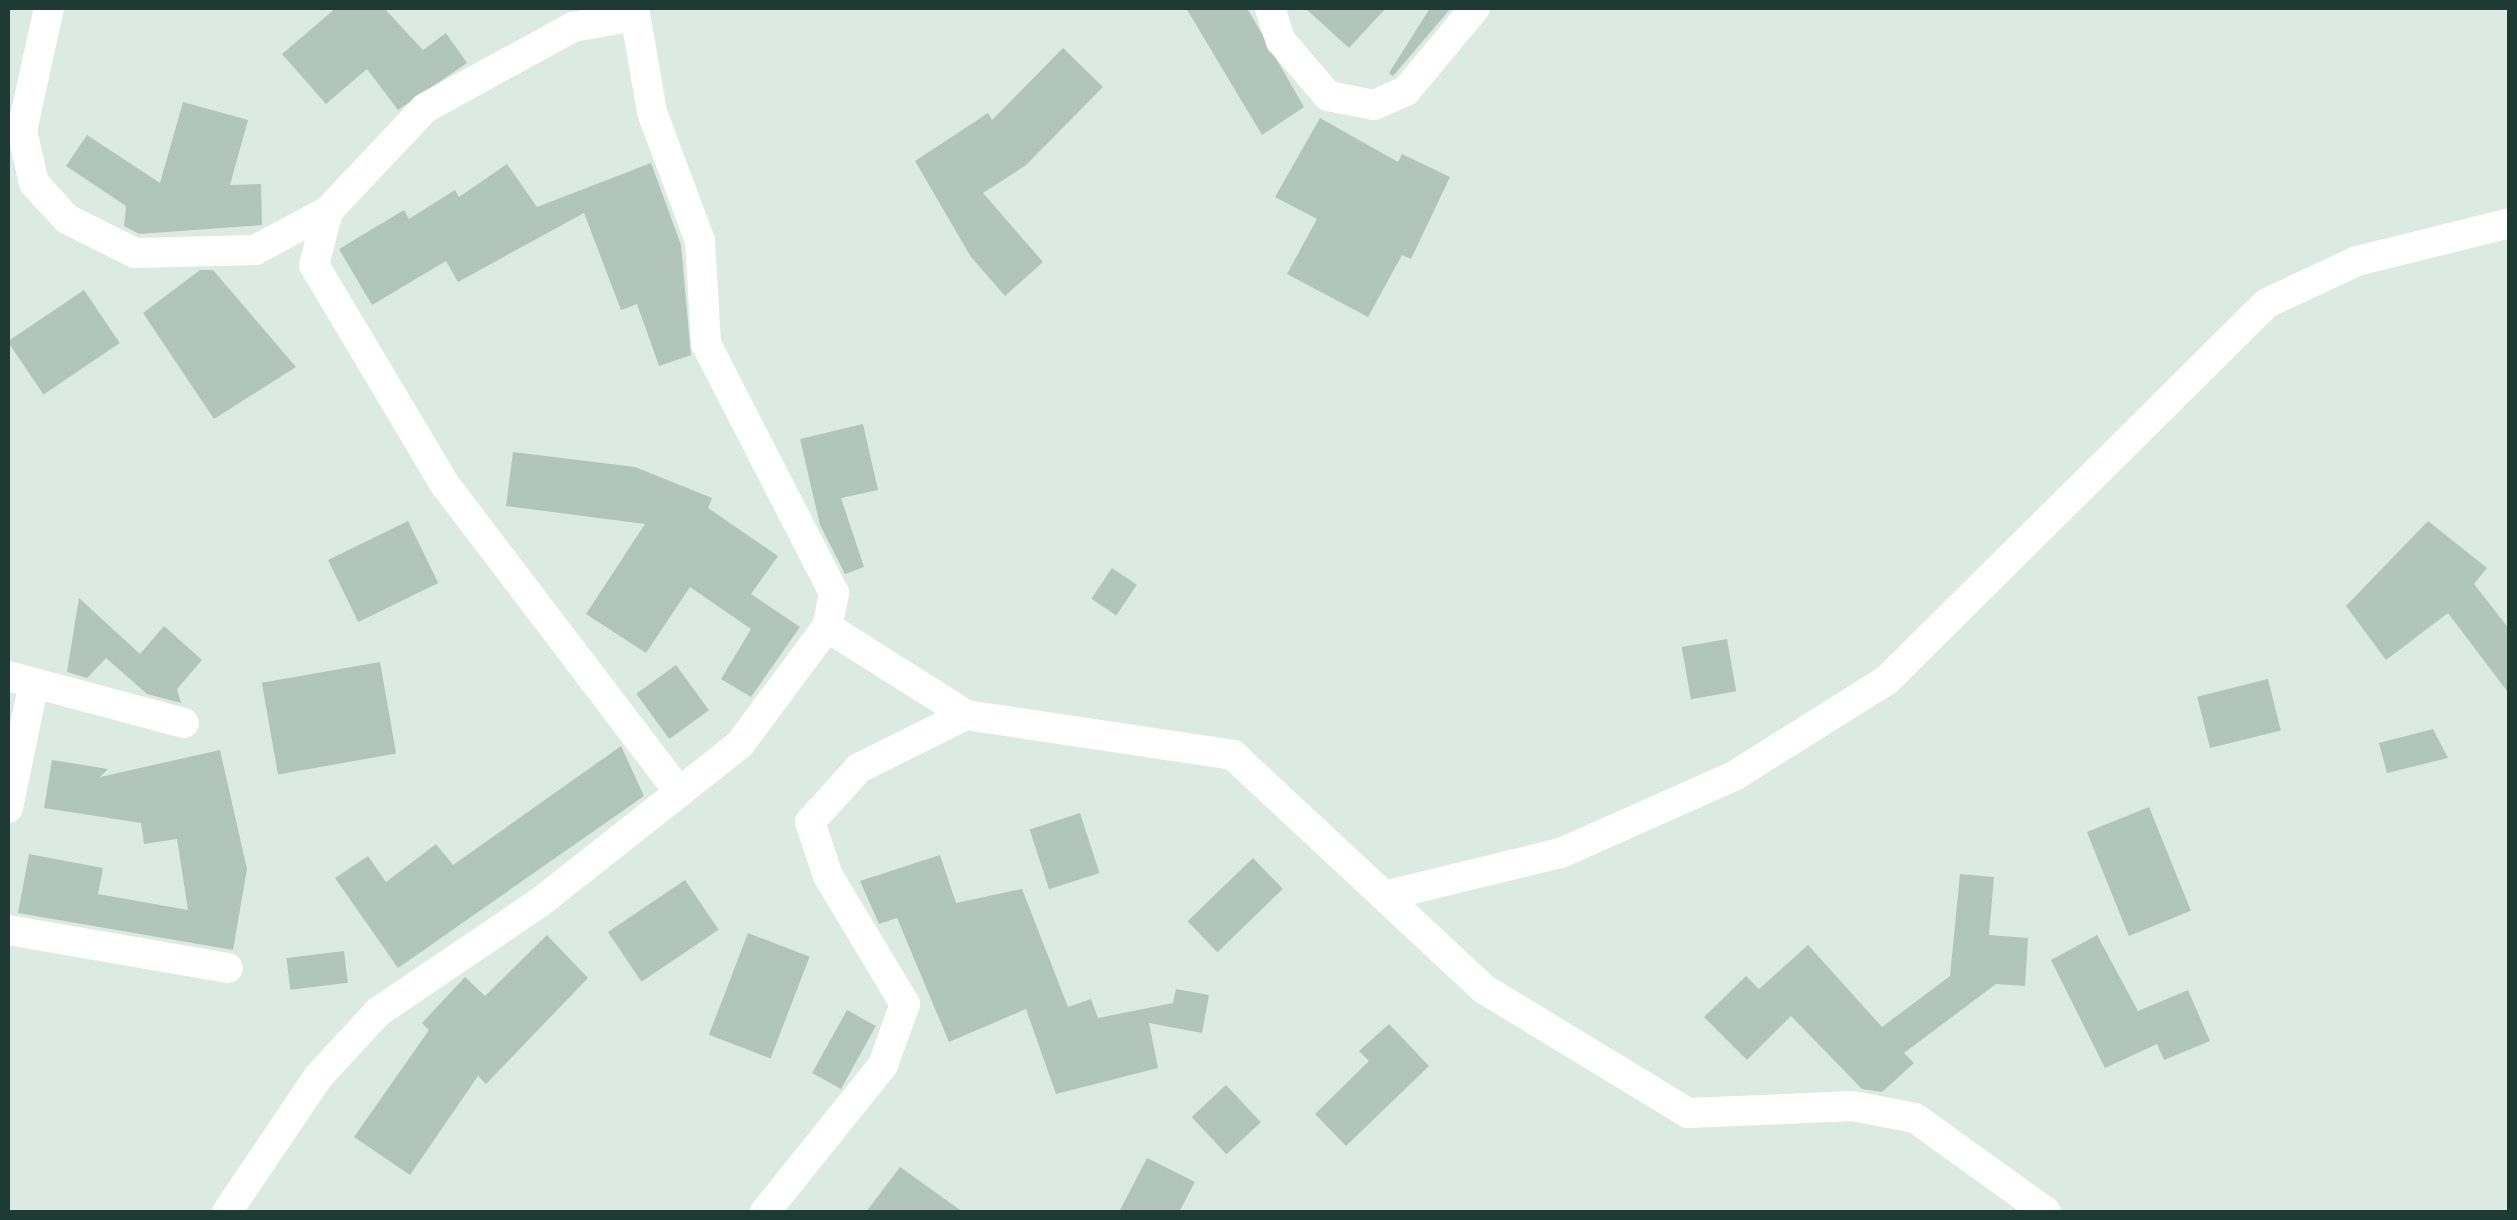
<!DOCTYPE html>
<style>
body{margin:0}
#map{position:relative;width:2517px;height:1220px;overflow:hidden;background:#dceae4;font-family:"DM Sans",sans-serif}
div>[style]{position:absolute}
.building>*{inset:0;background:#b2c5bc;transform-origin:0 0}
.minor>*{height:30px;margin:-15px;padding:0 15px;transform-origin:15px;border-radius:15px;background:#fff}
span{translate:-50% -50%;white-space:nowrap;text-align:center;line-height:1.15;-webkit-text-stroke:9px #edf7f1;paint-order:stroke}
.frame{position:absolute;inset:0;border:10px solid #1d3b32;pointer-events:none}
</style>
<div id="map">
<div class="building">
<div style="clip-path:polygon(336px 8px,384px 8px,423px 50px,446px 33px,467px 63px,398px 110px,367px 69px,326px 104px,282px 54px)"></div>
<div style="clip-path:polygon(1186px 8px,1247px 8px,1304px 107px,1262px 135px)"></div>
<div style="clip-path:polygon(1305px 8px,1386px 8px,1349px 48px)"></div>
<div style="clip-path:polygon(1430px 8px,1451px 8px,1393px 76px,1389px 73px)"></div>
<div style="clip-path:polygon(1063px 48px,1103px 87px,1026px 165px,983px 193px,1043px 262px,1005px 296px,971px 257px,915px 161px,988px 113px,992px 120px)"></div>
<div style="clip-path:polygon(183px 102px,248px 120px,230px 185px,261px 184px,262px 225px,139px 234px,124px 226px,126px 206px,66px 166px,87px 135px,160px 183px)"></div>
<div style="clip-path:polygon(1320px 118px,1398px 162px,1402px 154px,1450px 177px,1411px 259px,1402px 255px,1368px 317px,1287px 274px,1317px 219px,1275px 197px)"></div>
<div style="clip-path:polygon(651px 163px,681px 245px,691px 355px,659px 366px,637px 304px,621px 310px,584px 213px,458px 282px,446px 261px,372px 305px,339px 249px,404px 210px,409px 219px,455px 190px,459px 197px,507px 164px,537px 207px)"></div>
<div style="clip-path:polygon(200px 270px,213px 270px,296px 367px,214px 419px,143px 313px)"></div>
<div style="left:84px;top:290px;width:64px;height:92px;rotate:56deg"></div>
<div style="clip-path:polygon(863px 424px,878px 490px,841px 498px,864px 567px,845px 574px,820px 525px,800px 439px)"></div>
<div style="clip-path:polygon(513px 452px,635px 467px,712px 498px,708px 508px,778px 556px,751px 594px,800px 627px,751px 697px,721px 679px,751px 629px,690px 587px,646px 653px,586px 614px,645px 524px,506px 506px)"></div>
<div style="left:408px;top:521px;width:69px;height:89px;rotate:64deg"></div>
<div style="clip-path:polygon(2428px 521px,2487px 568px,2474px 584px,2510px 630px,2510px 695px,2448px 613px,2386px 660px,2346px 606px)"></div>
<div style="left:1112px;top:568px;width:30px;height:37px;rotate:34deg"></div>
<div style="clip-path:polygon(79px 598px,140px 654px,164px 626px,202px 660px,177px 689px,181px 703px,147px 694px,106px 658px,87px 678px,67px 672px)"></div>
<div style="left:1727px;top:639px;width:53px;height:46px;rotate:80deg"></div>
<div style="left:380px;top:662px;width:93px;height:120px;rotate:80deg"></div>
<div style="left:676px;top:665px;width:56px;height:49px;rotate:54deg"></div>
<div style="left:2268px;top:679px;width:53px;height:73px;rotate:76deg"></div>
<div style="clip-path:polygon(2433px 729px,2448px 758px,2387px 773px,2379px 743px)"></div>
<div style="clip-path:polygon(621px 746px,644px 796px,398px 968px,335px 878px,368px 856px,386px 882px,436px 844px,453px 865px)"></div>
<div style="clip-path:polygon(220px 750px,247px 869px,233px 950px,18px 913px,29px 854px,103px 868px,98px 894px,188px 910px,177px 839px,144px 844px,141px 823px,44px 808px,52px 760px,108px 769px,100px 777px)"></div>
<div style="left:2149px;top:807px;width:112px;height:67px;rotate:68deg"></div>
<div style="left:1080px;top:813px;width:63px;height:53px;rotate:72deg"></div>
<div style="clip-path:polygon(940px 855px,956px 903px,1022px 889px,1068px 1007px,1091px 999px,1098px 1018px,1173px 1003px,1176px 989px,1209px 995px,1202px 1033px,1149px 1023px,1158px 1068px,1056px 1094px,1026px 1009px,949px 1042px,897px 918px,879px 924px,860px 881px)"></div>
<div style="left:1253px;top:858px;width:43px;height:91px;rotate:46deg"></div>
<div style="clip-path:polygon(1960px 874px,1994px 877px,1989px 935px,2028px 938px,2025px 986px,1996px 984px,1904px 1053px,1914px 1063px,1882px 1092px,1862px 1089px,1791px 1016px,1747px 1060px,1704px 1017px,1746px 976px,1759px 989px,1808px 945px,1882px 1027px,1950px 976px)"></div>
<div style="left:685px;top:880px;width:60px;height:93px;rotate:56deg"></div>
<div style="left:748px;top:933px;width:66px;height:109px;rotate:21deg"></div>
<div style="clip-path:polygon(547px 935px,588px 978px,486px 1084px,478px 1076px,410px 1175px,354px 1137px,429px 1030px,422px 1023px,465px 977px,485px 996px)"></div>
<div style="clip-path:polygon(2097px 935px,2138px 1011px,2188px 990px,2210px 1041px,2164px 1060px,2157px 1044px,2105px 1068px,2051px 960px)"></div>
<div style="left:344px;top:951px;width:32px;height:58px;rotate:83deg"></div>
<div style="left:847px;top:1010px;width:33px;height:72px;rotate:29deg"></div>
<div style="clip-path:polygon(1389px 1024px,1429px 1066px,1346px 1146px,1315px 1114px,1369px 1061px,1359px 1051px)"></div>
<div style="left:1226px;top:1085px;width:51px;height:47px;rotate:47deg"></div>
<div style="clip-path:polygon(1147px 1158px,1195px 1182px,1179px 1212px,1119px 1212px)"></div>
<div style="clip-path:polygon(900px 1167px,963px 1212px,866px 1212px)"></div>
</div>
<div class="minor">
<div style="left:49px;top:8px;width:126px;rotate:102.4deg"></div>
<div style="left:22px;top:131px;width:53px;rotate:77deg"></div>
<div style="left:34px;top:183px;width:49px;rotate:47.5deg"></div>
<div style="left:67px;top:219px;width:76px;rotate:26.6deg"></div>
<div style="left:135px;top:253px;width:120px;rotate:-1.4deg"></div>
<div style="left:255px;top:250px;width:83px;rotate:-28.1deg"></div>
<div style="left:328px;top:211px;width:141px;rotate:-46.7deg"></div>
<div style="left:425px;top:108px;width:169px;rotate:-28.7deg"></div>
<div style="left:573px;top:27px;width:63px;rotate:-10.1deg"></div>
<div style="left:1270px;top:8px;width:35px;rotate:72deg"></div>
<div style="left:1281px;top:41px;width:72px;rotate:49.5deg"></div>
<div style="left:1328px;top:96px;width:47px;rotate:11.1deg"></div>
<div style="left:1374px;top:105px;width:35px;rotate:-24deg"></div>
<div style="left:1406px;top:91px;width:108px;rotate:-50.3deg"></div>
<div style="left:328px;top:211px;width:56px;rotate:104.5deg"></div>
<div style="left:314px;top:265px;width:257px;rotate:59.2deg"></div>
<div style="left:446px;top:486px;width:385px;rotate:52.7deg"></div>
<div style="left:827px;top:627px;width:165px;rotate:32.3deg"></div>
<div style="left:8px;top:676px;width:182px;rotate:15deg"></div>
<div style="left:8px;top:808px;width:128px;rotate:-78.3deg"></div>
<div style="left:1384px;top:896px;width:182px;rotate:-13.7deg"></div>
<div style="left:1561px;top:853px;width:189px;rotate:-24deg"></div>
<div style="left:1734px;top:776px;width:181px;rotate:-32.1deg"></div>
<div style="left:1887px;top:680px;width:535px;rotate:-44.77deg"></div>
<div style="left:2267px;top:303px;width:99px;rotate:-25deg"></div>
<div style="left:2357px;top:261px;width:158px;rotate:-13.9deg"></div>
<div style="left:8px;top:930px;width:223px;rotate:9.8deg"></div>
<div style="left:227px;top:1212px;width:163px;rotate:-56deg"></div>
<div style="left:318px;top:1077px;width:88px;rotate:-47.3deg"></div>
<div style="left:378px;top:1012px;width:194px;rotate:-34.1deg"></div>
<div style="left:539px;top:903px;width:256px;rotate:-38.3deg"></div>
<div style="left:740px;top:744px;width:146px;rotate:-53.4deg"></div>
<div style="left:827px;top:627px;width:35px;rotate:-78deg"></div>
<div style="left:834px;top:593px;width:280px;rotate:-117.2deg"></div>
<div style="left:706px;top:344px;width:103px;rotate:-93.3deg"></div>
<div style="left:700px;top:241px;width:138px;rotate:-110.4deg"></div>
<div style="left:652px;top:112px;width:106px;rotate:-99.8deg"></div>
<div style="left:765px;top:1212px;width:189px;rotate:-51.2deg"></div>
<div style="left:883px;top:1065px;width:65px;rotate:-70.2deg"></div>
<div style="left:905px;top:1004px;width:149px;rotate:-121deg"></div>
<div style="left:828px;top:876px;width:57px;rotate:-108.4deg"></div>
<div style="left:810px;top:822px;width:73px;rotate:-47.8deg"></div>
<div style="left:859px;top:768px;width:119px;rotate:-26.4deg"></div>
<div style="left:966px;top:715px;width:270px;rotate:8.5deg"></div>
<div style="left:1233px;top:755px;width:343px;rotate:43deg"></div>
<div style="left:1484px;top:989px;width:239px;rotate:31.3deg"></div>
<div style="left:1688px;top:1113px;width:165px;rotate:-2.4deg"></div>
<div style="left:1853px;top:1106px;width:63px;rotate:11deg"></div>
<div style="left:1915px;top:1118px;width:161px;rotate:35.7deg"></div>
</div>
<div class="frame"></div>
</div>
